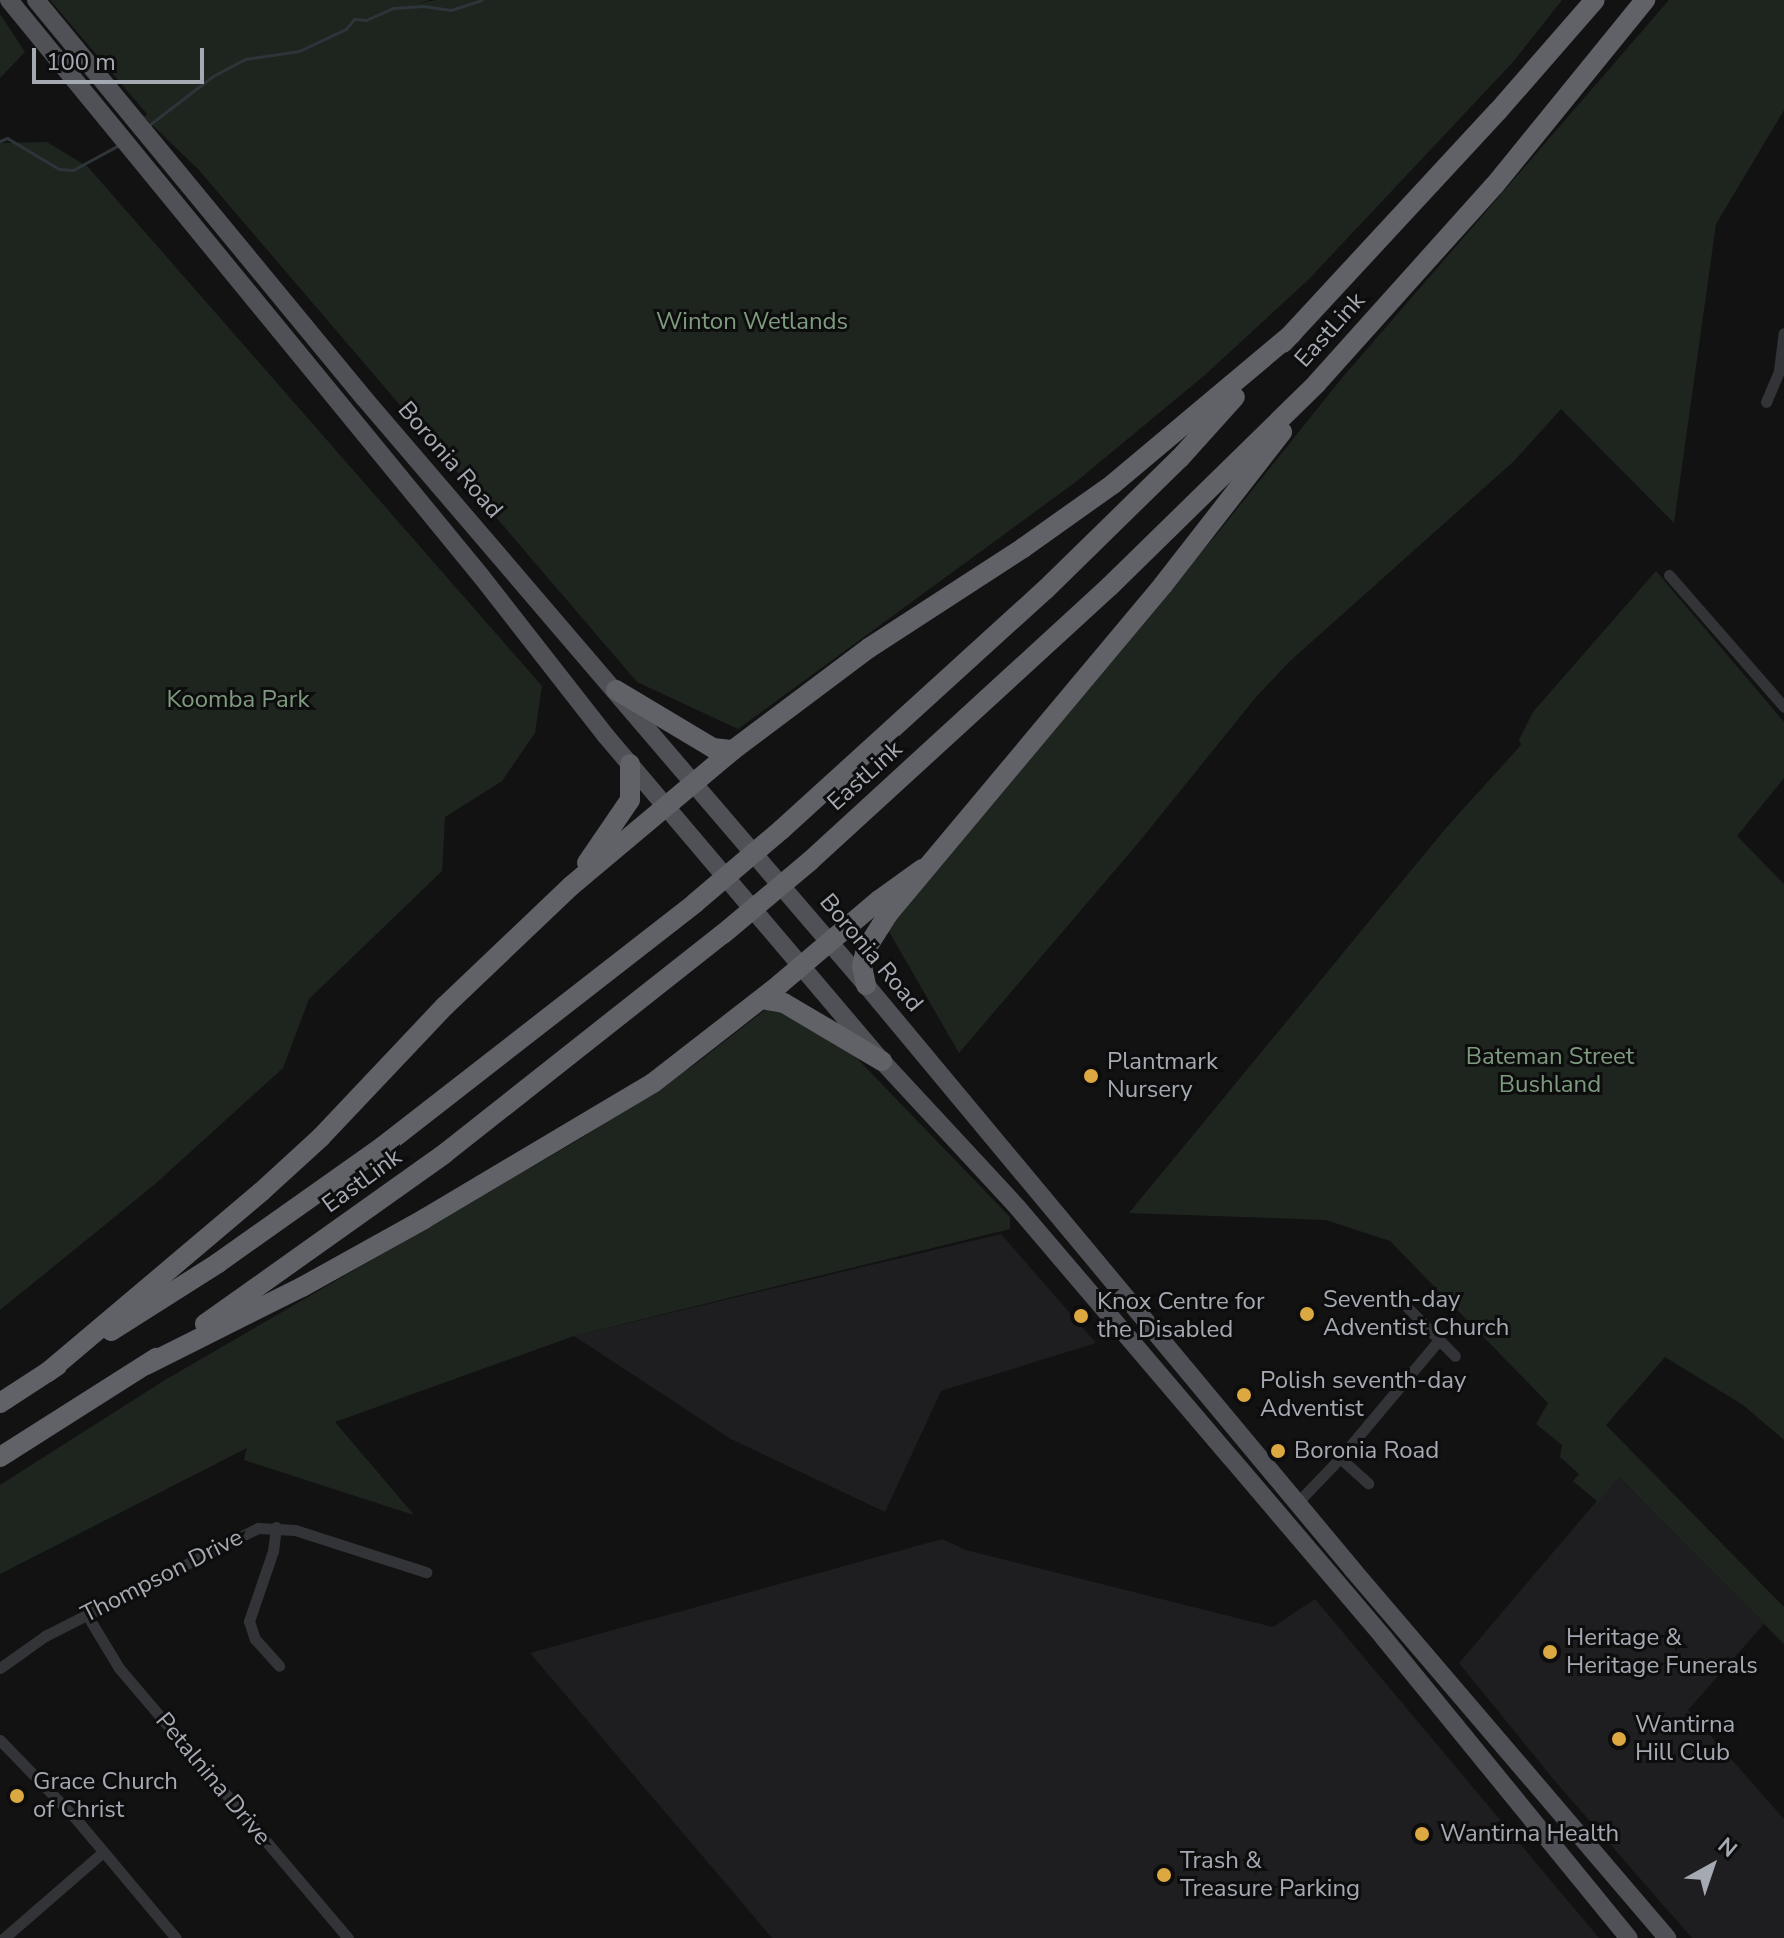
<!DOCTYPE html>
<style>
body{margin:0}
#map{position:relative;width:1784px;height:1938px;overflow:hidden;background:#121213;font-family:"Nunito Sans",sans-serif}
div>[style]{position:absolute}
.built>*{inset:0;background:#1e1e20}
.green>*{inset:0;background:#1e251f}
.stream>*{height:3px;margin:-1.5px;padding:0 1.5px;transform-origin:1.5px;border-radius:1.5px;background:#2d343a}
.street>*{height:11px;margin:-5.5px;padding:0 5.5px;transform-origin:5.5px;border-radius:5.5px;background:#333437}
.primary>*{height:18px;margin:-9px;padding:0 9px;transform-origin:9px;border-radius:9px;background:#4f5156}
.highway>*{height:20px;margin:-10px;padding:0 10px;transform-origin:10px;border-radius:10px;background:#606268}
.highway-bridge>*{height:20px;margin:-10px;padding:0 10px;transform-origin:10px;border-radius:10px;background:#606268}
.dots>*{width:22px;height:22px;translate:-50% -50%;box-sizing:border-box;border:4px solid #0d0d0e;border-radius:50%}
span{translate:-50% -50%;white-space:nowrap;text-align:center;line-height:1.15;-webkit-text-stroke:6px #0d0d0e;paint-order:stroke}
.park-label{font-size:24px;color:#7e9b7f}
.street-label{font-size:24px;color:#a5a9b2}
.poi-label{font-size:24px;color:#a5a9b2}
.left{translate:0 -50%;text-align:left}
.north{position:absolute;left:1672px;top:1826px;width:80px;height:80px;-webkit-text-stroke:6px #0d0d0e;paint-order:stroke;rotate:40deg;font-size:22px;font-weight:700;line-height:32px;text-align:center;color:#a5a9b2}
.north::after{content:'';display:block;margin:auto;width:28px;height:36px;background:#a5a9b2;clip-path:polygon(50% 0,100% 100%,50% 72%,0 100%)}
.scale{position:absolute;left:32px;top:48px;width:172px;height:36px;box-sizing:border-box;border:4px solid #a5a9b2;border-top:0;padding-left:10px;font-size:24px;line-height:28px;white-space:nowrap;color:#a5a9b2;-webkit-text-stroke:6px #0d0d0e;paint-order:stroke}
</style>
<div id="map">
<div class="built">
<div style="clip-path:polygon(1001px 1234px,1096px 1343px,941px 1391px,885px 1512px,731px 1439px,574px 1336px)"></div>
<div style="clip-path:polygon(1618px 1476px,1764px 1624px,1688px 1710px,1784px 1819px,1784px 1938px,1692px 1938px,1554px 1780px,1459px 1663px)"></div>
<div style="clip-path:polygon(942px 1539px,966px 1550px,1273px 1627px,1315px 1599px,1599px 1938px,772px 1938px,530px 1653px)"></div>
</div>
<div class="green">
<div style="clip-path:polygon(50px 0,430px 0,416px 4px,436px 0,1562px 0,1513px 62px,1308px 280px,1206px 374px,1077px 481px,738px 729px,637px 682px,198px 169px,144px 117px,147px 114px)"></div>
<div style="clip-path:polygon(1669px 0,1784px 0,1784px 110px,1716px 224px,1674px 523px,1561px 409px,1514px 461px,1289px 662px,1256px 697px,1139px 842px,959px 1053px,887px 928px,1089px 682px,1216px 535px,1342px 378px)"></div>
<div style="clip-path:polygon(0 14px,25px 52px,0 78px)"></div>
<div style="clip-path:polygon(47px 142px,88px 167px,542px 686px,535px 733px,502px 781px,445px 817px,442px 871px,309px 999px,283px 1068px,154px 1185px,0 1310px,0 143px)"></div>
<div style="clip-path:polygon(1656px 571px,1784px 722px,1784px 778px,1737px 836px,1784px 884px,1784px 1440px,1743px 1405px,1665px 1357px,1606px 1425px,1784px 1607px,1784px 1644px,1619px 1477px,1598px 1502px,1573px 1481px,1579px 1474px,1560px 1457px,1562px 1445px,1536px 1424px,1548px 1403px,1390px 1241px,1326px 1220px,1129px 1213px,1446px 828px,1521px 745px,1519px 740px,1533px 712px)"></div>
<div style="clip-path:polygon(765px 1010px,781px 1010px,848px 1049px,1010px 1217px,1010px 1229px,574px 1336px,335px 1422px,414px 1515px,244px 1460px,247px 1448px,0 1574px,0 1485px,165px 1380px,580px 1139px,694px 1065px)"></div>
</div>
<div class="stream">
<div style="left:149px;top:125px;width:81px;rotate:-37.4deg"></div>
<div style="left:213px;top:76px;width:36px;rotate:-28deg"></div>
<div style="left:245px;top:59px;width:55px;rotate:-8.4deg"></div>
<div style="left:299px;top:51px;width:52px;rotate:-25.1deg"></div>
<div style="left:346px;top:29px;width:13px;rotate:-51deg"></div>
<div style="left:354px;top:19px;width:12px;rotate:5deg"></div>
<div style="left:366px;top:20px;width:30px;rotate:-24deg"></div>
<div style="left:393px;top:8px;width:30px;rotate:-4deg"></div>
<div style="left:423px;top:6px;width:28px;rotate:8deg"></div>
<div style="left:451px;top:10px;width:32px;rotate:-18deg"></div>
<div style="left:0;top:141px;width:8px;rotate:-23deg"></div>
<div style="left:7px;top:138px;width:61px;rotate:30.8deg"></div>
<div style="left:59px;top:169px;width:14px;rotate:4deg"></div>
<div style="left:73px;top:170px;width:52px;rotate:-28.5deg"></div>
</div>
<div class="street">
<div style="left:1766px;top:402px;width:34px;rotate:-67deg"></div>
<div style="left:1779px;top:371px;width:38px;rotate:-83deg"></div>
<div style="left:1669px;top:575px;width:175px;rotate:48.9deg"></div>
<div style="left:1408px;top:1308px;width:67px;rotate:45.6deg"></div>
<div style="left:1340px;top:1458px;width:38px;rotate:42deg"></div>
<div style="left:1297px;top:1503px;width:62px;rotate:-46.3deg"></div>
<div style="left:1340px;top:1458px;width:154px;rotate:-50deg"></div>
<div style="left:276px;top:1527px;width:24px;rotate:97deg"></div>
<div style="left:273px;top:1551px;width:74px;rotate:108.9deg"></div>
<div style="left:249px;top:1621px;width:19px;rotate:72deg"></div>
<div style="left:255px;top:1639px;width:36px;rotate:48deg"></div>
<div style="left:87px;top:1615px;width:62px;rotate:58.9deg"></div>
<div style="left:119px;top:1668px;width:354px;rotate:49.7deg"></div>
<div style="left:0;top:1668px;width:55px;rotate:-35.4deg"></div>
<div style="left:45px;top:1636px;width:239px;rotate:-26.9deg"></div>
<div style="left:258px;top:1528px;width:37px;rotate:3deg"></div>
<div style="left:295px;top:1530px;width:138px;rotate:17.8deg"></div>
<div style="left:0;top:1740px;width:110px;rotate:46.1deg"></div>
<div style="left:76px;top:1819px;width:155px;rotate:50deg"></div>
<div style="left:4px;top:1938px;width:131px;rotate:-41deg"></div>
</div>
<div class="primary">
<div style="left:9px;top:0;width:745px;rotate:50.67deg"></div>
<div style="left:481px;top:576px;width:203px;rotate:52deg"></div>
<div style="left:606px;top:736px;width:426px;rotate:49.7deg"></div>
<div style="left:882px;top:1061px;width:200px;rotate:47.2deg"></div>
<div style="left:1018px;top:1208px;width:328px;rotate:49.6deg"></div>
<div style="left:1231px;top:1458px;width:236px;rotate:49.6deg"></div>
<div style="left:1384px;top:1638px;width:387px;rotate:50.8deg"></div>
<div style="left:36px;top:0;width:516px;rotate:50.51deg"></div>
<div style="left:364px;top:398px;width:772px;rotate:49.46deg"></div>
<div style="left:866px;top:985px;width:761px;rotate:50.22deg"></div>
<div style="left:1353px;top:1570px;width:484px;rotate:49.5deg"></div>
</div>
<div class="highway">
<div style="left:1283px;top:343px;width:316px;rotate:-47.2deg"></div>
<div style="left:1498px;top:111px;width:147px;rotate:-48.9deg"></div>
<div style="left:616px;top:690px;width:113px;rotate:30.9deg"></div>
<div style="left:713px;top:748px;width:20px;rotate:6deg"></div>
<div style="left:781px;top:830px;width:357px;rotate:-42.3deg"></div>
<div style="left:1045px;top:590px;width:189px;rotate:-44.4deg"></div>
<div style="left:1180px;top:458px;width:82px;rotate:-48deg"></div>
<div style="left:810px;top:861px;width:406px;rotate:-42.5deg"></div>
<div style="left:1109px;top:587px;width:291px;rotate:-44.4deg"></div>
<div style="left:1317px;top:383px;width:265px;rotate:-48.1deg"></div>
<div style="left:1494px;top:186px;width:240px;rotate:-50.9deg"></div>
<div style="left:587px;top:863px;width:76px;rotate:-55.7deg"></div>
<div style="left:630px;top:800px;width:36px;rotate:-90deg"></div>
<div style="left:866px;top:985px;width:19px;rotate:-102deg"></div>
<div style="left:862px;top:966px;width:17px;rotate:-77deg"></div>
<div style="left:866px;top:949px;width:41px;rotate:-57.8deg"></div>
<div style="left:888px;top:914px;width:429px;rotate:-50.1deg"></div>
<div style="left:1163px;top:585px;width:194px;rotate:-52.1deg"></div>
<div style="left:762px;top:999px;width:22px;rotate:10deg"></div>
<div style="left:784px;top:1003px;width:114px;rotate:30.6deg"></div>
<div style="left:205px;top:1324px;width:293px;rotate:-35.4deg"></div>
<div style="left:444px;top:1154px;width:355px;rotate:-38.3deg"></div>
<div style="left:111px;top:1331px;width:127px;rotate:-32.4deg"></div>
<div style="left:218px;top:1263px;width:201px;rotate:-35.3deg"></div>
<div style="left:382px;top:1147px;width:397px;rotate:-37.9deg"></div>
<div style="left:146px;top:1365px;width:174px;rotate:-26.6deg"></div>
<div style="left:302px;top:1287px;width:140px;rotate:-29.1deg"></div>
<div style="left:424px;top:1219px;width:266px;rotate:-30.7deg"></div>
<div style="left:653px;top:1083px;width:161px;rotate:-37.9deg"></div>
<div style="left:780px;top:984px;width:130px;rotate:-40.3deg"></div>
<div style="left:879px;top:900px;width:53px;rotate:-35.8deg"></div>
<div style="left:48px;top:1372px;width:279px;rotate:-40.2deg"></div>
<div style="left:261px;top:1192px;width:81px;rotate:-42.5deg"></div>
<div style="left:321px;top:1137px;width:180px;rotate:-46.6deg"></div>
<div style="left:445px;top:1006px;width:174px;rotate:-43.6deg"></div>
<div style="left:571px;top:886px;width:212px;rotate:-40deg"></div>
<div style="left:733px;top:750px;width:170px;rotate:-36.9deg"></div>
<div style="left:869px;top:648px;width:184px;rotate:-33deg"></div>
<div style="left:1023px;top:548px;width:110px;rotate:-35.4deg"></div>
<div style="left:1113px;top:484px;width:234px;rotate:-40deg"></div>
<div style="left:0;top:1403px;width:68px;rotate:-33deg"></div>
<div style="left:0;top:1457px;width:185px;rotate:-32.4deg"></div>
</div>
<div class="highway-bridge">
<div style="left:695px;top:903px;width:113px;rotate:-40.3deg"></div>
<div style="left:723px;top:934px;width:114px;rotate:-40deg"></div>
</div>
<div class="dots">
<div style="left:1091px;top:1076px;background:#dca841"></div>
<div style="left:1307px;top:1314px;background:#dca841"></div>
<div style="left:1081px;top:1316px;background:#dca841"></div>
<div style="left:1244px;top:1395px;background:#dca841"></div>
<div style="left:1278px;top:1451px;background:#dca841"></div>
<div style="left:1550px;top:1652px;background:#dca841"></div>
<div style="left:1619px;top:1739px;background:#dca841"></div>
<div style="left:17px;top:1796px;background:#dca841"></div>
<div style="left:1422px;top:1834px;background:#dca841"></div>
<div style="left:1164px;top:1875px;background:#dca841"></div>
</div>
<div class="park-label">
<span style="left:752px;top:322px">Winton Wetlands</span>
<span style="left:238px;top:700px">Koomba Park</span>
<span style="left:1550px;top:1071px">Bateman Street<br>Bushland</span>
</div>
<div class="street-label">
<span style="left:1330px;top:330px;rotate:-48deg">EastLink</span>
<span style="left:450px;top:460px;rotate:49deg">Boronia Road</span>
<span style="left:865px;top:776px;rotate:-42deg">EastLink</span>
<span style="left:871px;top:953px;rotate:50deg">Boronia Road</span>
<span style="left:362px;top:1181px;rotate:-36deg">EastLink</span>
<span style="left:162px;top:1576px;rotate:-27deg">Thompson Drive</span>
<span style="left:213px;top:1779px;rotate:50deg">Petalnina Drive</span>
</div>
<div class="poi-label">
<span class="left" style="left:1107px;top:1076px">Plantmark<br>Nursery</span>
<span class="left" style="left:1323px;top:1314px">Seventh-day<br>Adventist Church</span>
<span class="left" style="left:1097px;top:1316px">Knox Centre for<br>the Disabled</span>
<span class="left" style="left:1260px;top:1395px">Polish seventh-day<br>Adventist</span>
<span class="left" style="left:1294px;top:1451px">Boronia Road</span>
<span class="left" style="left:1566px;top:1652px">Heritage &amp;<br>Heritage Funerals</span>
<span class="left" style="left:1635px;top:1739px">Wantirna<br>Hill Club</span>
<span class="left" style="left:33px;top:1796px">Grace Church<br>of Christ</span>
<span class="left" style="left:1440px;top:1834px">Wantirna Health</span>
<span class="left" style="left:1180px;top:1875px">Trash &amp;<br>Treasure Parking</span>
</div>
<div class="north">N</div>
<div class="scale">100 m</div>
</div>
